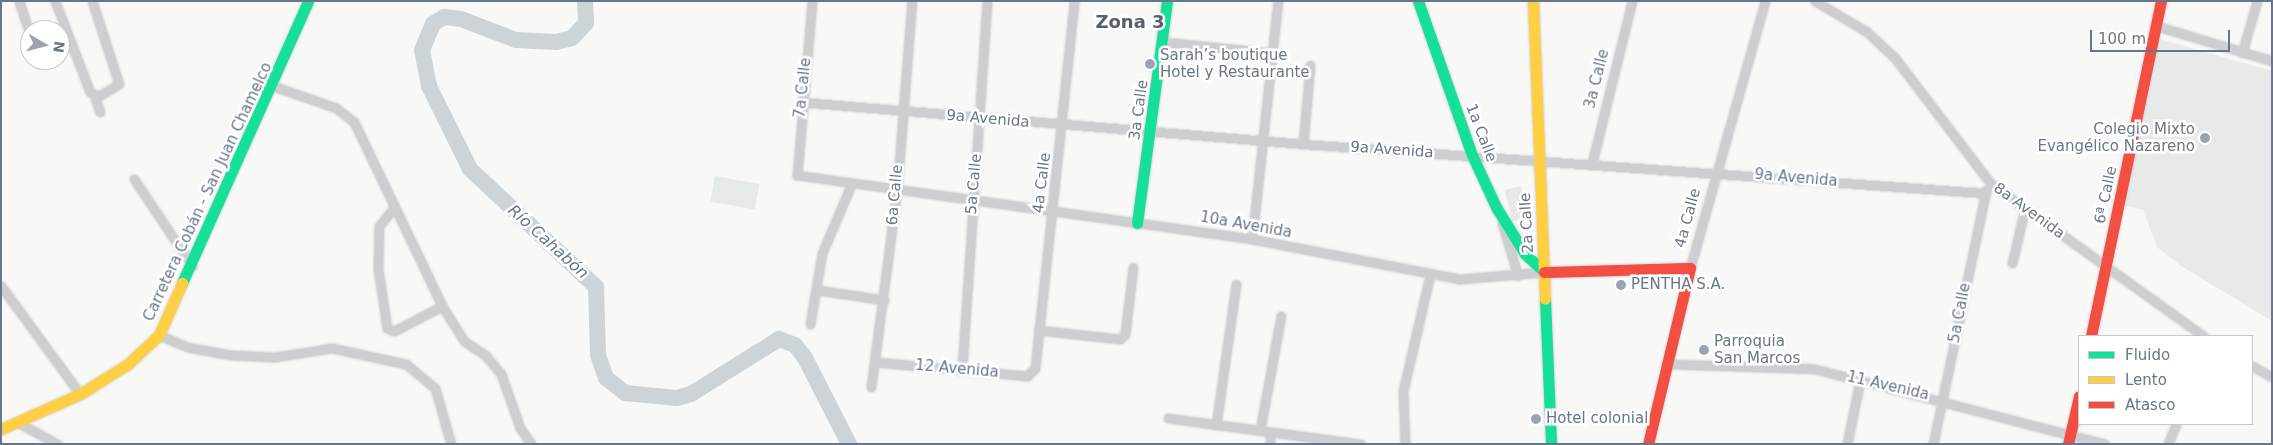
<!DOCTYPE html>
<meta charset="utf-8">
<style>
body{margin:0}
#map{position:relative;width:2273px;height:445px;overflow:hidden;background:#f8f8f7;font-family:"DejaVu Sans",sans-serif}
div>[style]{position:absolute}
.built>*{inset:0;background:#e8eaea}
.green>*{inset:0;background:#e6eae5;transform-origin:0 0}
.river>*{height:16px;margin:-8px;padding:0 8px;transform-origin:8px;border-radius:8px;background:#cdd4d8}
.roads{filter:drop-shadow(0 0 1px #d4d5d6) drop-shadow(0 0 1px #d4d5d6)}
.street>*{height:9px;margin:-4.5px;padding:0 4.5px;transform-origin:4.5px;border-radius:4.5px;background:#cdcecf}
.fast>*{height:11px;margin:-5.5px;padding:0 5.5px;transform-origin:5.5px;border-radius:5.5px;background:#16e098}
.slow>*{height:11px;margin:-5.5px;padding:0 5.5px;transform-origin:5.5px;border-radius:5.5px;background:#ffcf43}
.jam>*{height:11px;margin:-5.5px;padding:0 5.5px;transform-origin:5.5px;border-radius:5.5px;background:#f24e42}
.dots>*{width:14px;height:14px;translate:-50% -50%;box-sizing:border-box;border:2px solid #fff;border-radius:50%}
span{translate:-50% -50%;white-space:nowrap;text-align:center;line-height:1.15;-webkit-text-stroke:5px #fff;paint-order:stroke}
.poi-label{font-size:15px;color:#697687}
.left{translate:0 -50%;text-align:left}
.right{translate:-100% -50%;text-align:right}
.street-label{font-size:15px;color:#697687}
.water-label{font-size:16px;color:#647782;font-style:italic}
.quarter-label{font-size:18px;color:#56606c;font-weight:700}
.frame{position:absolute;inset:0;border:2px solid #697687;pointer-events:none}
.legend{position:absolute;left:2078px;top:335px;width:175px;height:90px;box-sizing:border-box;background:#fff;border:1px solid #c3c8cf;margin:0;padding:6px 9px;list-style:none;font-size:15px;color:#697687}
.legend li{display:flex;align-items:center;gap:10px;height:25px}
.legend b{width:25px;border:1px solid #c3c8cf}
.north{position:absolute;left:20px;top:20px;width:50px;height:50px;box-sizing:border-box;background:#fff;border:1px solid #c3c8cf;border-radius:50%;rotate:98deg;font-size:14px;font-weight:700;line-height:20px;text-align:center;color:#697687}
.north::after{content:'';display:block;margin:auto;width:18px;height:22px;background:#9ba4ae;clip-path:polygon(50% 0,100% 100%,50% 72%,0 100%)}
.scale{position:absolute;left:2090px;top:30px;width:140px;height:22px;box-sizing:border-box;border:2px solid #697687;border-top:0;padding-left:6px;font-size:15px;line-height:18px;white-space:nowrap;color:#697687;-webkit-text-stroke:4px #fff;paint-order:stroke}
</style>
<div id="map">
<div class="built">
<div style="clip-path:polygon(2160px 39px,2272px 71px,2272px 321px,2181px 266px,2157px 247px,2143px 210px,2124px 205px)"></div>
</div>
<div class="green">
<div style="left:715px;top:176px;width:45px;height:26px;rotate:10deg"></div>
<div style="left:1521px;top:186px;width:32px;height:17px;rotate:76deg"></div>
</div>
<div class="river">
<div style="left:585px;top:1px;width:22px;rotate:87deg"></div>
<div style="left:586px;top:23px;width:21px;rotate:133deg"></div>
<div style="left:572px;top:38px;width:16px;rotate:166deg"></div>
<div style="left:556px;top:42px;width:40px;rotate:-177.1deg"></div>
<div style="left:516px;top:40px;width:59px;rotate:-159.1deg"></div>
<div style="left:461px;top:19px;width:17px;rotate:-173deg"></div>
<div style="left:444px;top:17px;width:13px;rotate:148deg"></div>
<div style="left:433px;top:24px;width:28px;rotate:113deg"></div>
<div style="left:422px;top:50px;width:37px;rotate:79deg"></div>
<div style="left:429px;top:86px;width:93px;rotate:63.7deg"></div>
<div style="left:470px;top:169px;width:173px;rotate:43.1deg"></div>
<div style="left:596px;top:287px;width:68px;rotate:88.3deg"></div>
<div style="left:598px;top:355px;width:24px;rotate:71deg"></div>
<div style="left:606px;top:378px;width:24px;rotate:38deg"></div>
<div style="left:625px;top:393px;width:52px;rotate:5.5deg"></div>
<div style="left:677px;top:398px;width:15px;rotate:-16deg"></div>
<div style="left:691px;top:394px;width:104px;rotate:-32deg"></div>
<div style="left:779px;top:339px;width:17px;rotate:21deg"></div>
<div style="left:795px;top:345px;width:14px;rotate:51deg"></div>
<div style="left:804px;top:356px;width:99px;rotate:62.9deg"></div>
</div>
<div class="roads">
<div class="street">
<div style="left:19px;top:1px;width:36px;rotate:72deg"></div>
<div style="left:55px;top:1px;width:97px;rotate:69deg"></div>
<div style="left:90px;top:92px;width:10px;rotate:24deg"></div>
<div style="left:99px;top:96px;width:23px;rotate:-31deg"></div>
<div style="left:119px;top:84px;width:87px;rotate:-108deg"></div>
<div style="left:812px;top:1px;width:175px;rotate:94.9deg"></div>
<div style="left:797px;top:175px;width:459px;rotate:8deg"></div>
<div style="left:1252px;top:239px;width:211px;rotate:10.9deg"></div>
<div style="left:1459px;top:279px;width:85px;rotate:-4.7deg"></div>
<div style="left:1815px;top:1px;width:61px;rotate:30.8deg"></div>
<div style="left:1867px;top:32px;width:38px;rotate:43deg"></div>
<div style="left:1895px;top:58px;width:158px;rotate:52.7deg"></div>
<div style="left:1991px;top:184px;width:261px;rotate:35.6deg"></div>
<div style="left:2157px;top:26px;width:120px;rotate:16.9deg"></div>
<div style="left:1163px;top:42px;width:110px;rotate:5.8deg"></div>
<div style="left:2242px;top:53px;width:54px;rotate:-73.9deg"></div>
<div style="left:38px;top:60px;width:4px;rotate:63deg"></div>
<div style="left:273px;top:86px;width:67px;rotate:19.2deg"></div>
<div style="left:336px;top:108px;width:23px;rotate:38deg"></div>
<div style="left:354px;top:122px;width:204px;rotate:64.4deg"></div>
<div style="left:442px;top:306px;width:54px;rotate:152.5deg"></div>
<div style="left:394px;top:331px;width:8px;rotate:-157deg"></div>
<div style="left:387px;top:328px;width:60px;rotate:-98.7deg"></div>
<div style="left:378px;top:269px;width:43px;rotate:-88.7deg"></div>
<div style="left:379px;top:226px;width:22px;rotate:-51deg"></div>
<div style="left:94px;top:95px;width:18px;rotate:71deg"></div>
<div style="left:801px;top:102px;width:504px;rotate:4.78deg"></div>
<div style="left:1303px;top:144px;width:682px;rotate:4.12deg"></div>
<div style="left:1303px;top:144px;width:79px;rotate:-84.9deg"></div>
<div style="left:1592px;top:163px;width:167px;rotate:-76.1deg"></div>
<div style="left:134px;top:179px;width:105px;rotate:56.3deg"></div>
<div style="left:1502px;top:223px;width:55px;rotate:73.2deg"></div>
<div style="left:1252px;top:239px;width:239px;rotate:-83.8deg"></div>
<div style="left:2012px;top:263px;width:57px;rotate:-76.7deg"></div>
<div style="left:1690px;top:268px;width:277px;rotate:-74.3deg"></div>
<div style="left:1px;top:286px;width:134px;rotate:53.8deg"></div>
<div style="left:817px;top:290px;width:68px;rotate:8.5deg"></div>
<div style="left:442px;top:306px;width:41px;rotate:57.8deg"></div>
<div style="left:464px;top:341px;width:27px;rotate:34deg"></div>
<div style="left:486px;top:356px;width:23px;rotate:50deg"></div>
<div style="left:501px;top:374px;width:57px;rotate:70.6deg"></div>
<div style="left:520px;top:428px;width:19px;rotate:55deg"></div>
<div style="left:810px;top:324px;width:72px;rotate:-80.4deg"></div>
<div style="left:822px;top:253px;width:76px;rotate:-66.8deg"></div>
<div style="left:1038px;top:330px;width:82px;rotate:6.3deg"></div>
<div style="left:1120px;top:339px;width:7px;rotate:-45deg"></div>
<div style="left:1125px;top:334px;width:67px;rotate:-83.2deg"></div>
<div style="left:159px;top:335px;width:30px;rotate:23deg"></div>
<div style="left:187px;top:347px;width:44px;rotate:10.5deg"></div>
<div style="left:230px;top:355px;width:45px;rotate:2.5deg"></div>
<div style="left:275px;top:357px;width:58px;rotate:-9deg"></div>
<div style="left:332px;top:348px;width:76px;rotate:12.2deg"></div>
<div style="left:406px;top:364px;width:38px;rotate:40deg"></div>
<div style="left:435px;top:388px;width:58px;rotate:74.1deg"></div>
<div style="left:876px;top:362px;width:152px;rotate:5.3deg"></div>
<div style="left:1027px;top:376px;width:11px;rotate:-45deg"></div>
<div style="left:1035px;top:368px;width:369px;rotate:-83.9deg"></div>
<div style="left:1667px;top:364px;width:148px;rotate:1.9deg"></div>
<div style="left:1815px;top:369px;width:299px;rotate:14.5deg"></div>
<div style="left:2252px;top:366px;width:23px;rotate:29deg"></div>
<div style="left:962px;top:368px;width:368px;rotate:-86.1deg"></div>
<div style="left:871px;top:387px;width:199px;rotate:-82.5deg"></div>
<div style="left:897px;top:190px;width:190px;rotate:-85.5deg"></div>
<div style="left:1168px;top:418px;width:194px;rotate:7.7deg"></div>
<div style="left:17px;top:422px;width:46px;rotate:28.8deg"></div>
<div style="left:1216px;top:425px;width:142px;rotate:-81.9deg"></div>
<div style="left:1260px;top:430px;width:116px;rotate:-79.6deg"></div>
<div style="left:1270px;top:432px;width:12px;rotate:90deg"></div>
<div style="left:1405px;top:444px;width:53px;rotate:-92.2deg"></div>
<div style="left:1403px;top:391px;width:119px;rotate:-76.9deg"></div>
<div style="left:1847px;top:444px;width:65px;rotate:-78.5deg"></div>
<div style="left:1933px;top:444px;width:259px;rotate:-78.2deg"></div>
<div style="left:2168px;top:444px;width:22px;rotate:-68deg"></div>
</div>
<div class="fast">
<div style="left:1418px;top:1px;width:163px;rotate:70.7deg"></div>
<div style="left:1472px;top:155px;width:57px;rotate:65.2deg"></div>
<div style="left:1496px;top:207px;width:55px;rotate:58.3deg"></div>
<div style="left:1525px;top:254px;width:26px;rotate:43deg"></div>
<div style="left:1137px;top:223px;width:224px;rotate:-82.3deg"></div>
<div style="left:182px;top:283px;width:309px;rotate:-65.9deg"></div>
<div style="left:1545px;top:299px;width:145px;rotate:87.6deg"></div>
</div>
<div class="slow">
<div style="left:1533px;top:1px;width:298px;rotate:87.7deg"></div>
<div style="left:1px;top:429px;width:86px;rotate:-23.9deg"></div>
<div style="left:80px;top:394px;width:57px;rotate:-32deg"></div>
<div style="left:128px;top:364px;width:42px;rotate:-43.1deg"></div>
<div style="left:159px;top:335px;width:57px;rotate:-66.1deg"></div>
</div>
<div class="jam">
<div style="left:1544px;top:272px;width:146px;rotate:-1.6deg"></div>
<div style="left:1690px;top:268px;width:181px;rotate:103.4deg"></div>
<div style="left:2091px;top:336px;width:342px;rotate:-78.2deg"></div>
<div style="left:2068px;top:444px;width:49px;rotate:-77.1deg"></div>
</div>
</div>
<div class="dots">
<div style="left:1150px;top:64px;background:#9ba4ae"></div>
<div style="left:2205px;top:138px;background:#9ba4ae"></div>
<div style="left:1621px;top:285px;background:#9ba4ae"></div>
<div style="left:1704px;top:350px;background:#9ba4ae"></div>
<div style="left:1536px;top:419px;background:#9ba4ae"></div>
</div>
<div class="poi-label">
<span class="left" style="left:1160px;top:64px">Sarah’s boutique<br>Hotel y Restaurante</span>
<span class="right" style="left:2195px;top:138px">Colegio Mixto<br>Evangélico Nazareno</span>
<span class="left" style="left:1631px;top:285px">PENTHA S.A.</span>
<span class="left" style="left:1714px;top:350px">Parroquia<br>San Marcos</span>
<span class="left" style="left:1546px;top:419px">Hotel colonial</span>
</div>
<div class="street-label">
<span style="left:1597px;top:79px;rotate:-76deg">3a Calle</span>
<span style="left:803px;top:88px;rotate:-84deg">7a Calle</span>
<span style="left:1139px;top:110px;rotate:-82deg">3a Calle</span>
<span style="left:988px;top:119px;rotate:5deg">9a Avenida</span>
<span style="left:1481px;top:133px;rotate:69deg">1a Calle</span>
<span style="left:1392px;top:150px;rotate:4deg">9a Avenida</span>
<span style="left:1796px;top:178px;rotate:5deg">9a Avenida</span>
<span style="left:1042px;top:183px;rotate:-83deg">4a Calle</span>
<span style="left:974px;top:184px;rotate:-85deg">5a Calle</span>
<span style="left:208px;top:192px;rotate:-65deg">Carretera Cobán - San Juan Chamelco</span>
<span style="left:895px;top:195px;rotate:-85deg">6a Calle</span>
<span style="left:2106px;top:195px;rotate:-78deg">6ª Calle</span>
<span style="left:2029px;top:211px;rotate:36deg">8a Avenida</span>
<span style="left:1688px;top:218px;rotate:-75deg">4a Calle</span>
<span style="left:1527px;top:223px;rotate:-93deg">2a Calle</span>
<span style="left:1246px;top:225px;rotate:10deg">10a Avenida</span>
<span style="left:1960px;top:313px;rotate:-79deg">5a Calle</span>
<span style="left:957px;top:369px;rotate:5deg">12 Avenida</span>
<span style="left:1888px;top:386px;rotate:13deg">11 Avenida</span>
</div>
<div class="water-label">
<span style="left:548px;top:242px;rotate:42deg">Río Cahabón</span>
</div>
<div class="quarter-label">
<span style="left:1130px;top:22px">Zona 3</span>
</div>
<div class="frame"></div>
<ul class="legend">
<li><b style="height:6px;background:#16e098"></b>Fluido</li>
<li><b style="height:6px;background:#ffcf43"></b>Lento</li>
<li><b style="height:6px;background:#f24e42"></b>Atasco</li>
</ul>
<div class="north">N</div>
<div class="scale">100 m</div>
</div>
